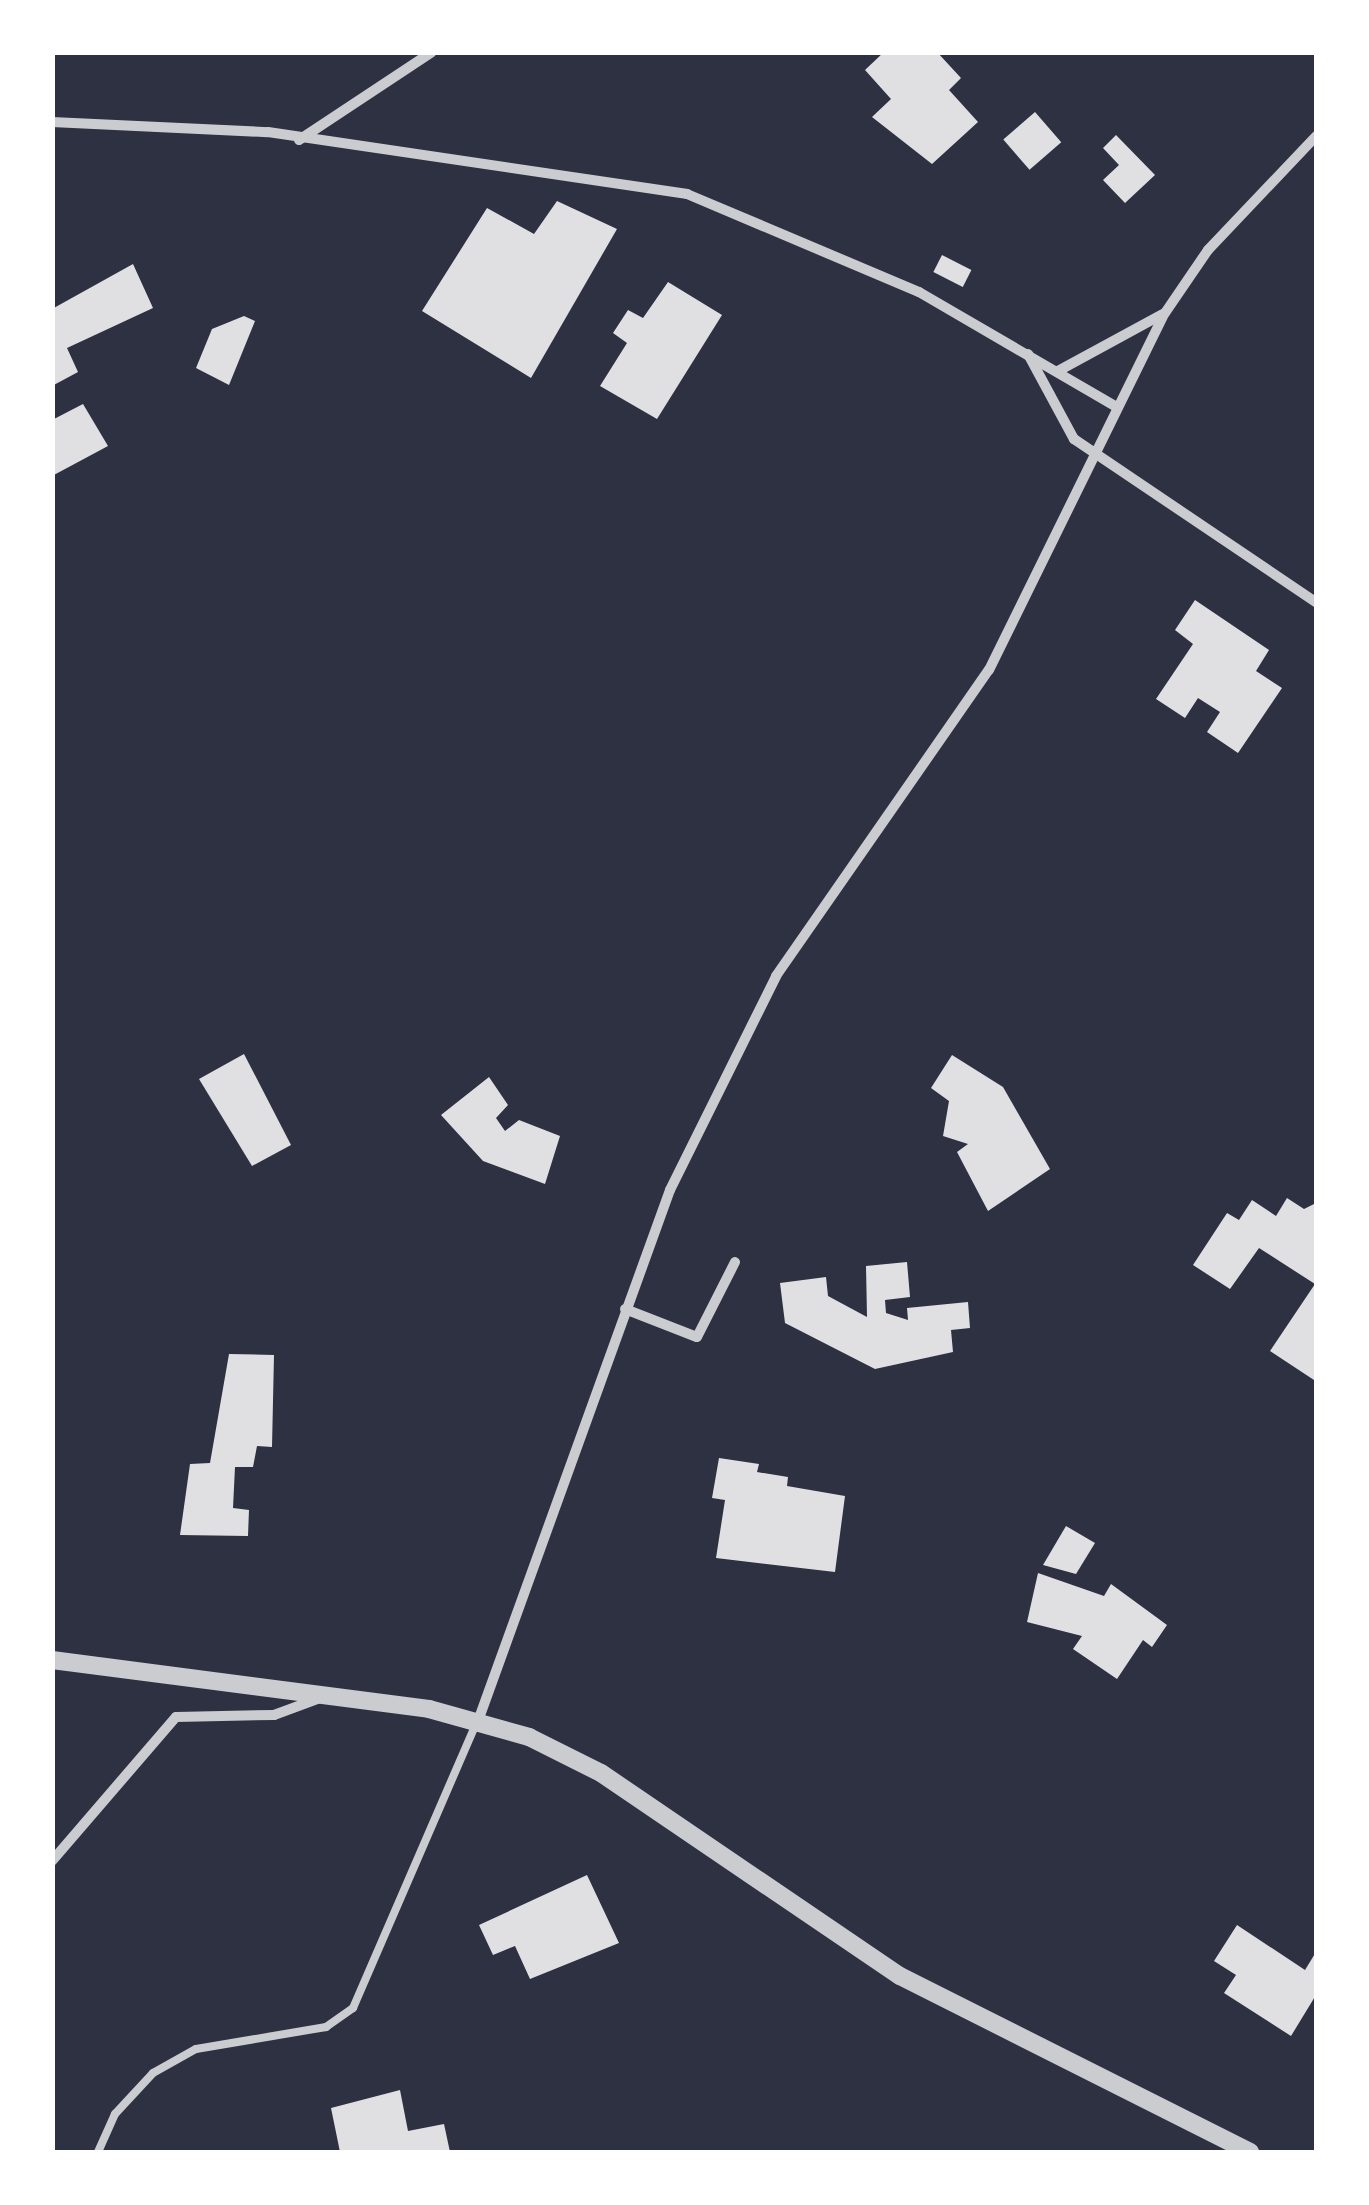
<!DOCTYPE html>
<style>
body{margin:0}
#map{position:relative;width:1369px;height:2205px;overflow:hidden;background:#2d3142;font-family:"IBM Plex Sans",sans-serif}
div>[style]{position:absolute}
.building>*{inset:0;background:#e0e0e3;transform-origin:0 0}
.service>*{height:8px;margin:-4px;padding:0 4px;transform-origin:4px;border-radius:4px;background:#caccd0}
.minor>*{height:10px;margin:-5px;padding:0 5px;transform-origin:5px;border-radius:5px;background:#caccd0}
.tertiary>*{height:18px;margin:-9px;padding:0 9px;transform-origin:9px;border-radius:9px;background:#caccd0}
span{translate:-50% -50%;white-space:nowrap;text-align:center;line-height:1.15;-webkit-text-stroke:8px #fff;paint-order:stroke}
.frame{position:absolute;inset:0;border:55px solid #fff;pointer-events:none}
</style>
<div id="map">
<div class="building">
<div style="clip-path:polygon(884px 52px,937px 52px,961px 78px,949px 90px,978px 122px,932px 164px,872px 117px,891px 99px,865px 70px)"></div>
<div style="left:1035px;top:112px;width:40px;height:42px;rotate:49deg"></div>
<div style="clip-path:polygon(1116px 135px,1155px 175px,1125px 203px,1103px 180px,1119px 165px,1103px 148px)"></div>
<div style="clip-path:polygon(557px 201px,617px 229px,531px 378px,422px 311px,487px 208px,534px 234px)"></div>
<div style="left:942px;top:255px;width:33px;height:19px;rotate:27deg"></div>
<div style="clip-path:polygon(133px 264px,153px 308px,67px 348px,78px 372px,52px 386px,52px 309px)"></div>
<div style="clip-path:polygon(668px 282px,722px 315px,657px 419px,600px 386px,627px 343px,613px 333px,628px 310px,643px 318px)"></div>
<div style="clip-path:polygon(244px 316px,255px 321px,229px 385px,196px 368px,212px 329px)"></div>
<div style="clip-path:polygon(83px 404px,108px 446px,52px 476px,54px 419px)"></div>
<div style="clip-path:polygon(1195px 600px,1269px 650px,1256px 671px,1282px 688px,1238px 753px,1207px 732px,1220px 712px,1198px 698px,1185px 718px,1156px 699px,1193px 644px,1175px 630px)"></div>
<div style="clip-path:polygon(244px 1054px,291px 1145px,252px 1166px,199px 1079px)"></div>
<div style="clip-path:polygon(952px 1055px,1003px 1087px,1050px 1169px,988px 1211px,957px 1152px,968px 1144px,943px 1136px,949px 1101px,931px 1088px)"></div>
<div style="clip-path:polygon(489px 1077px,508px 1105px,496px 1118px,505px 1131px,519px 1120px,560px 1136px,545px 1184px,483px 1161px,441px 1115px)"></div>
<div style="clip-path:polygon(1287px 1198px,1304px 1209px,1316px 1203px,1314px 1380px,1270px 1351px,1315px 1284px,1259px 1248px,1230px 1289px,1193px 1265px,1227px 1213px,1239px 1220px,1252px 1200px,1276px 1216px)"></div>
<div style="clip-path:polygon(907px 1262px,910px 1297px,885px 1300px,886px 1313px,908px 1320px,907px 1308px,968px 1302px,970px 1328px,951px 1330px,953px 1352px,875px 1369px,785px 1323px,780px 1283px,826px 1277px,828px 1296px,867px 1317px,866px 1266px)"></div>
<div style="clip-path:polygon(229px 1354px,274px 1355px,272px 1447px,257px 1446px,253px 1467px,235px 1467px,233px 1508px,249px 1510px,248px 1536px,180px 1535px,190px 1464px,210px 1463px)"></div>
<div style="clip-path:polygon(719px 1458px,759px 1464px,757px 1472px,788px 1477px,787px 1486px,845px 1496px,835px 1572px,716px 1558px,725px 1500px,712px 1498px)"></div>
<div style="clip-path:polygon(1066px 1526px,1095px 1543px,1076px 1574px,1043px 1565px)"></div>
<div style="clip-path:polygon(1038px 1573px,1104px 1596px,1111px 1584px,1167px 1625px,1152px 1647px,1143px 1640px,1117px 1679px,1073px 1649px,1082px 1636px,1027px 1622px)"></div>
<div style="clip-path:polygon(587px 1875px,619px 1943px,530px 1979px,515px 1946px,493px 1955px,479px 1925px)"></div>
<div style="clip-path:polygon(1237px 1925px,1305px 1970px,1316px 1952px,1316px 1995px,1291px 2036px,1224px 1993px,1236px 1975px,1214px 1961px)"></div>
<div style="clip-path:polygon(400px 2090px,408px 2131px,444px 2124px,450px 2152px,340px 2152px,331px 2108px)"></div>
</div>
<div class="service">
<div style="left:98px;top:2152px;width:42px;rotate:-65.9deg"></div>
<div style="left:115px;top:2114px;width:56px;rotate:-47.2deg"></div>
<div style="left:153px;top:2073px;width:49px;rotate:-29.2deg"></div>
<div style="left:196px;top:2049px;width:132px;rotate:-9.6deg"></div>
<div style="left:326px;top:2027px;width:33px;rotate:-35deg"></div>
<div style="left:353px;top:2008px;width:313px;rotate:-66.6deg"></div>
</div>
<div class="minor">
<div style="left:52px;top:122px;width:216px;rotate:2.7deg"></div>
<div style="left:268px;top:132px;width:424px;rotate:8.4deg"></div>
<div style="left:687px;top:194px;width:252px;rotate:22.9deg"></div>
<div style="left:919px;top:292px;width:227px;rotate:30.2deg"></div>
<div style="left:299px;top:140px;width:159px;rotate:-33.5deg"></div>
<div style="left:1028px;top:354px;width:97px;rotate:61.6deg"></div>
<div style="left:1074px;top:439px;width:292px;rotate:34deg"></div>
<div style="left:1058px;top:371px;width:119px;rotate:-28.5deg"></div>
<div style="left:625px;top:1309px;width:77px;rotate:21.3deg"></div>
<div style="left:697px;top:1337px;width:84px;rotate:-63.1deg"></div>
<div style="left:478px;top:1721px;width:565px;rotate:-70.12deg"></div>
<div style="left:670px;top:1190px;width:239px;rotate:-63.6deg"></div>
<div style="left:776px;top:976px;width:373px;rotate:-55.2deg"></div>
<div style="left:989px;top:670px;width:398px;rotate:-63.8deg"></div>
<div style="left:1165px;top:313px;width:76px;rotate:-55.7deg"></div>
<div style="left:1208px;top:250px;width:157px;rotate:-46.5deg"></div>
<div style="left:52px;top:1861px;width:190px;rotate:-49.3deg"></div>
<div style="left:176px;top:1717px;width:98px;rotate:-1.2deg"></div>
<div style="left:274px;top:1715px;width:49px;rotate:-20.3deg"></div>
</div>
<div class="tertiary">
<div style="left:52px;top:1660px;width:380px;rotate:7.4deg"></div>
<div style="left:429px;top:1709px;width:104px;rotate:15.6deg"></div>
<div style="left:529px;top:1737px;width:80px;rotate:26.6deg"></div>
<div style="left:601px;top:1773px;width:361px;rotate:34.2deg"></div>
<div style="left:900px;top:1976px;width:392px;rotate:26.7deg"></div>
</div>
<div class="frame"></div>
</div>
